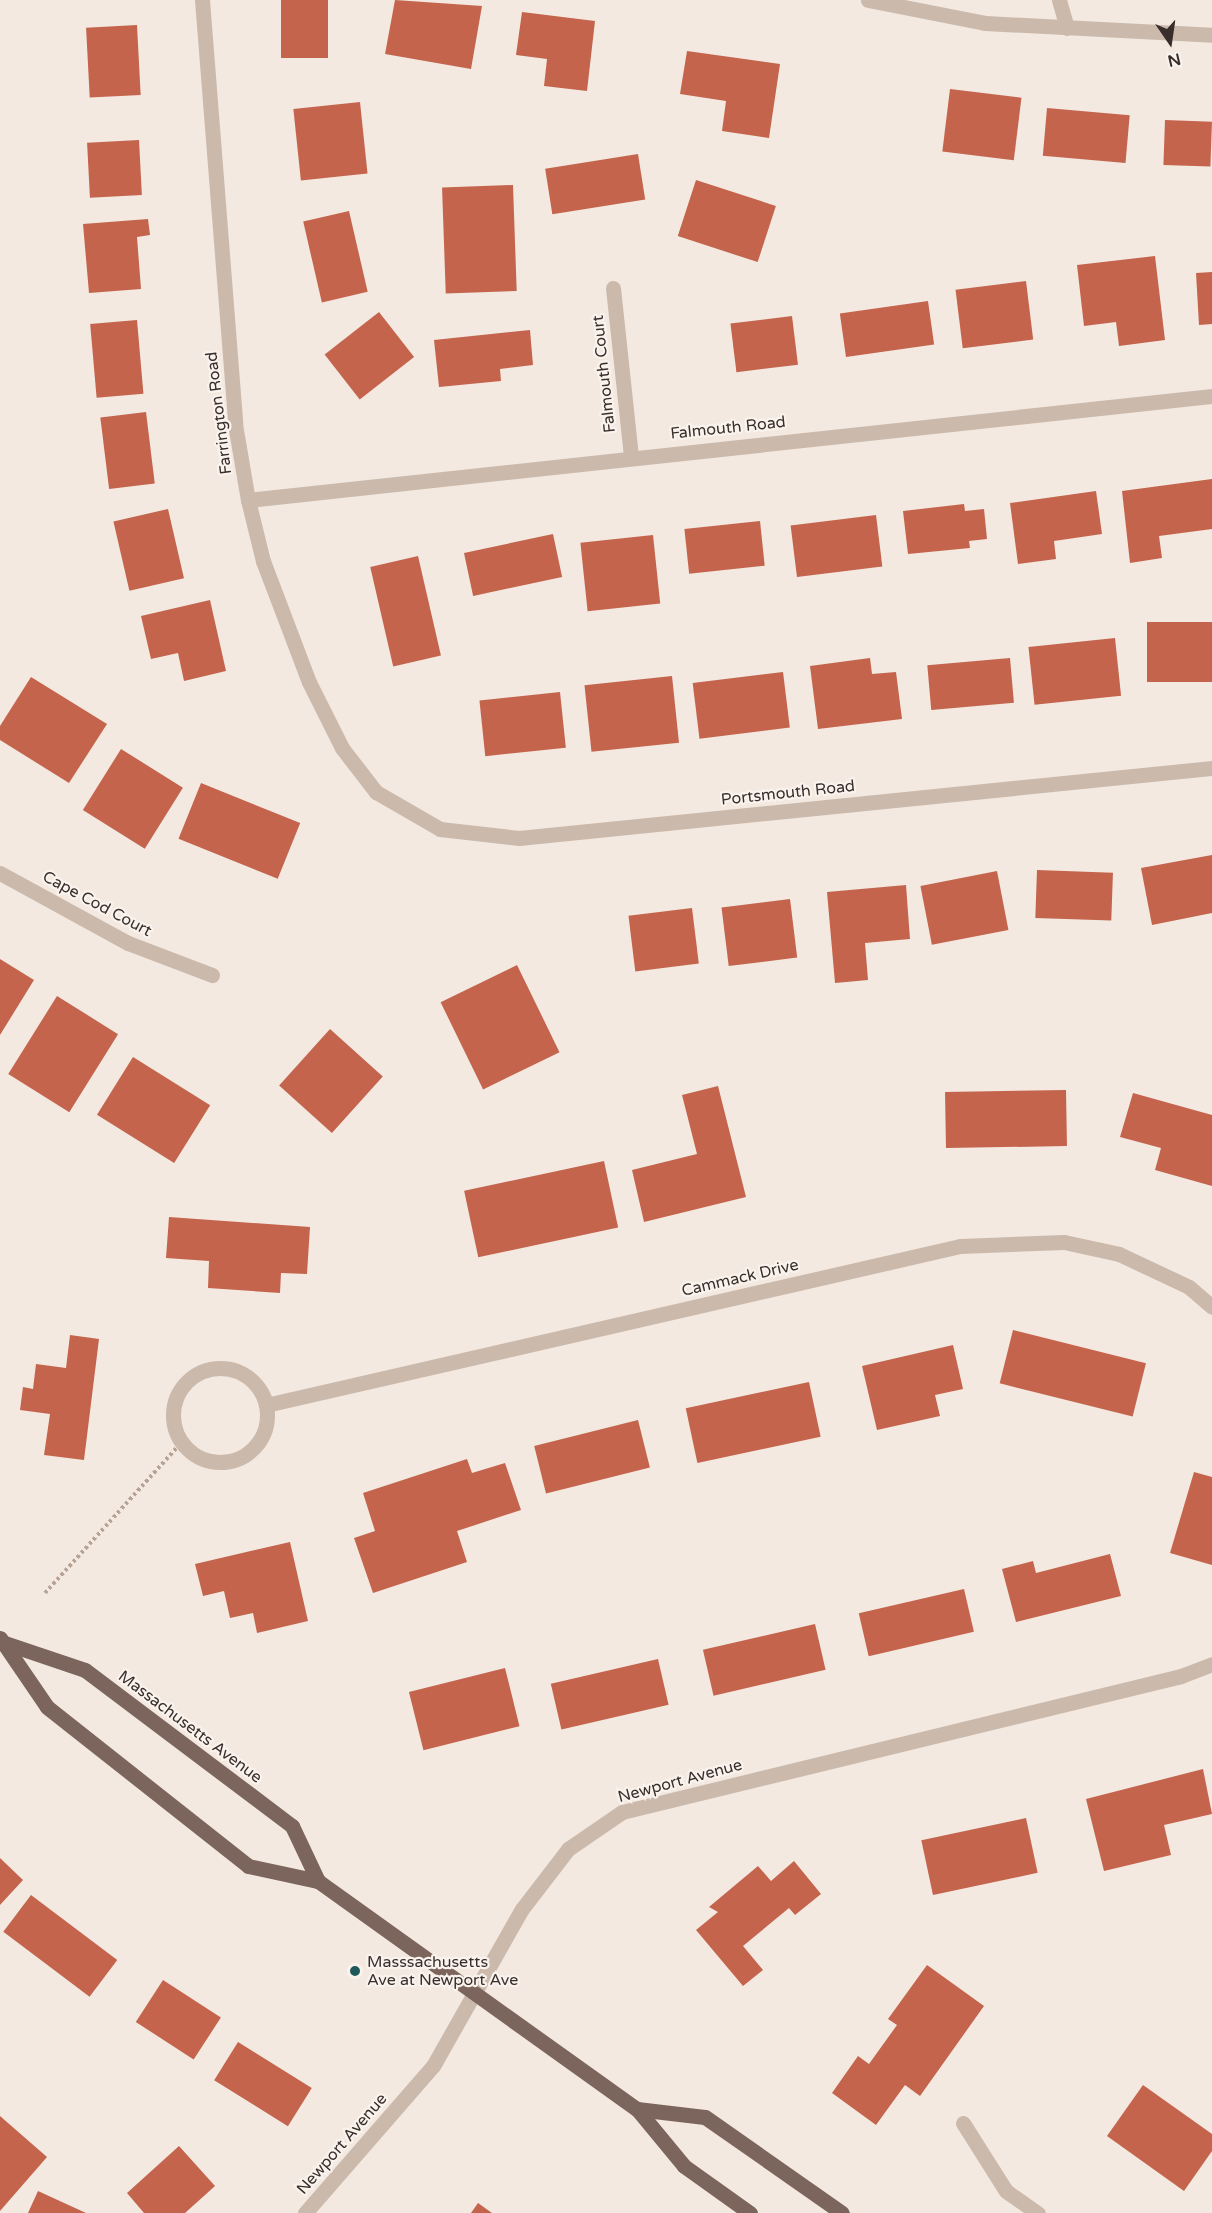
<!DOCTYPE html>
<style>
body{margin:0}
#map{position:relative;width:1212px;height:2213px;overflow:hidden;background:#f3e9e0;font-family:"Varela Round",sans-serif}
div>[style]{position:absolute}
.building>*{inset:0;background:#c4644d;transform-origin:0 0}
.path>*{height:4px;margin-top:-2px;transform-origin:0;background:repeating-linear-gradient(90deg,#b7a396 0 3px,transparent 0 6px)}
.minor>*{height:15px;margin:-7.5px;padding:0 7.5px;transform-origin:7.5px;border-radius:7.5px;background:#cbb9ac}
.minor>.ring{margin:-7.5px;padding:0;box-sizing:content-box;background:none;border:15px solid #cbb9ac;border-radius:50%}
.major>*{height:15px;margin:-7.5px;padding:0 7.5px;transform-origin:7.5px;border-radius:7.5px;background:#7b655c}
.dots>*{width:16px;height:16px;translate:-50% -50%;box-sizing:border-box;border:3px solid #faf3ed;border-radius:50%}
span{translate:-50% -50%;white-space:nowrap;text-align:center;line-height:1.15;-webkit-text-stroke:4.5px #faf3ed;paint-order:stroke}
.street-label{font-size:16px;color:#392e2b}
.poi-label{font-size:16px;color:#392e2b}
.left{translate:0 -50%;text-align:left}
.north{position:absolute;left:1140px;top:12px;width:60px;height:60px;-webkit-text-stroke:4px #faf3ed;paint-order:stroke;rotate:167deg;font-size:16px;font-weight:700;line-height:24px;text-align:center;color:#392e2b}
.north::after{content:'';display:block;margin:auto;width:21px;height:27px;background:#392e2b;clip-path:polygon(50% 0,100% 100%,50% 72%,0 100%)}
</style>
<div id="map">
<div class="building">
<div style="left:281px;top:0;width:47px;height:58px"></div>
<div style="clip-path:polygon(395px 0,482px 6px,471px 69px,385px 54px)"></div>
<div style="clip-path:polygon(522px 12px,595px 21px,587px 91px,544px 86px,547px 59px,516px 55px)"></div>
<div style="left:137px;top:25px;width:70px;height:51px;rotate:87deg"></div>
<div style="clip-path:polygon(687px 51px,780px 64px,769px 138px,722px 131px,726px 101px,680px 94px)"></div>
<div style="left:950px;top:89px;width:72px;height:63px;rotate:7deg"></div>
<div style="left:360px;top:102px;width:72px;height:67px;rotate:84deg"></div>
<div style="left:1047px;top:108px;width:83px;height:48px;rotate:5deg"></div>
<div style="left:1165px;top:120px;width:47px;height:45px;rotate:2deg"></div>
<div style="left:139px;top:140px;width:55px;height:52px;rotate:87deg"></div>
<div style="left:638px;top:154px;width:46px;height:94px;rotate:81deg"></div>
<div style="left:696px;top:180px;width:84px;height:59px;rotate:18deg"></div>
<div style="left:513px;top:185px;width:106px;height:71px;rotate:88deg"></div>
<div style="left:349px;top:211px;width:83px;height:47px;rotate:77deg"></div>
<div style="clip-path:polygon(148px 219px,150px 235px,137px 237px,141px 289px,89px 293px,83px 224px)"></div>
<div style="clip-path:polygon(1155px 256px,1165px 340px,1119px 346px,1116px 322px,1084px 326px,1077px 265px)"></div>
<div style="clip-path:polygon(1212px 272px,1212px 324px,1199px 325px,1196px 273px)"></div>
<div style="left:1026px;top:281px;width:59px;height:71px;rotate:83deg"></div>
<div style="left:928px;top:301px;width:44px;height:89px;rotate:82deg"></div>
<div style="left:379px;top:312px;width:57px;height:69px;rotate:52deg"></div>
<div style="left:792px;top:316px;width:49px;height:62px;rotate:83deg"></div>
<div style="left:137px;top:320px;width:74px;height:47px;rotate:85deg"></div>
<div style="clip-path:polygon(530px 330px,533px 365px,500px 369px,501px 381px,439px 387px,434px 340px)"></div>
<div style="left:146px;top:412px;width:72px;height:46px;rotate:83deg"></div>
<div style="clip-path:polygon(1212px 479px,1212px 529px,1159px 536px,1162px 558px,1130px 563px,1122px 491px)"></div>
<div style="clip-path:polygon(1096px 491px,1102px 534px,1054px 541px,1056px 559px,1018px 564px,1010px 503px)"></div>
<div style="clip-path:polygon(964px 504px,965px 511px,984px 509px,987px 539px,969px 541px,970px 548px,908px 554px,903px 511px)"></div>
<div style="left:168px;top:509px;width:71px;height:56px;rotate:77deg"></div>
<div style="left:876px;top:515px;width:52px;height:86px;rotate:83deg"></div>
<div style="left:760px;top:521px;width:45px;height:76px;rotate:84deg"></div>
<div style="left:553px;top:534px;width:44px;height:91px;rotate:78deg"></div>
<div style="left:653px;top:535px;width:69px;height:73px;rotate:84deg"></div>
<div style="left:418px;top:556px;width:102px;height:49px;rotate:77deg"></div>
<div style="clip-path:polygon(210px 600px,226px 671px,184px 681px,178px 653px,151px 659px,141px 616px)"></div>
<div style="left:1212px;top:622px;width:60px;height:65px;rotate:90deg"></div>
<div style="left:1115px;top:638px;width:58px;height:87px;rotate:84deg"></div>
<div style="clip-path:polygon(870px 658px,872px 674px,896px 672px,902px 719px,818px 729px,810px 666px)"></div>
<div style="left:1010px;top:658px;width:45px;height:83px;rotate:85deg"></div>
<div style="left:783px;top:672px;width:56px;height:91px;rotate:83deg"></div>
<div style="left:672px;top:676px;width:67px;height:88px;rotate:84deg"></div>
<div style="clip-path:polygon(31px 677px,107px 724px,69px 783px,0 740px,0 726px)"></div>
<div style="left:560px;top:692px;width:56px;height:81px;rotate:84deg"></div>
<div style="left:121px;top:749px;width:73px;height:72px;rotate:32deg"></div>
<div style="left:201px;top:783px;width:107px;height:60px;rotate:22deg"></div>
<div style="clip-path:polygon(1212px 855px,1212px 913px,1152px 925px,1141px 868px)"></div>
<div style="left:1037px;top:870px;width:76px;height:48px;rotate:2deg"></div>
<div style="left:997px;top:871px;width:60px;height:78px;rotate:79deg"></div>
<div style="clip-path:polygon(906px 885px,910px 939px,865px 943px,868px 980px,835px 983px,827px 892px)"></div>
<div style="left:790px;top:899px;width:59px;height:69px;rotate:83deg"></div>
<div style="left:692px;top:908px;width:56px;height:64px;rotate:83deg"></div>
<div style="clip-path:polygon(0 959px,34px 980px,0 1035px)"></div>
<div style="left:517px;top:965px;width:97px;height:85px;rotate:64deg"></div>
<div style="left:57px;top:996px;width:72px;height:92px;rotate:32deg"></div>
<div style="left:330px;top:1029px;width:71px;height:76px;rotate:42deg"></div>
<div style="left:133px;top:1057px;width:91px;height:68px;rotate:32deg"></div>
<div style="clip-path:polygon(718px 1086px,746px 1197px,644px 1222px,632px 1170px,697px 1154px,682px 1095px)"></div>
<div style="left:1066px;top:1090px;width:56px;height:121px;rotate:89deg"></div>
<div style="clip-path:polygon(1133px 1093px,1212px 1115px,1212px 1186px,1155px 1170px,1161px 1148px,1120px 1137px)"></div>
<div style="left:604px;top:1161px;width:68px;height:143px;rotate:78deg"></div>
<div style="clip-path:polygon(169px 1217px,310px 1227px,307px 1274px,281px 1273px,280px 1293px,208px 1288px,209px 1261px,166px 1258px)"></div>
<div style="left:1013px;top:1330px;width:137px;height:55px;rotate:14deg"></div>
<div style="clip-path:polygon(70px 1335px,99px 1339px,84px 1460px,44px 1455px,50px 1414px,20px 1410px,23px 1387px,33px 1389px,36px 1364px,66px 1368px)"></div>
<div style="clip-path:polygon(953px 1345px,963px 1389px,935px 1395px,940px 1416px,877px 1430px,862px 1366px)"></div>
<div style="left:809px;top:1382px;width:56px;height:126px;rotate:78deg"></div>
<div style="left:638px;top:1420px;width:49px;height:107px;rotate:76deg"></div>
<div style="clip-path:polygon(467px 1459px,472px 1473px,505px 1463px,521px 1510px,457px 1531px,467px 1562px,373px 1593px,354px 1538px,375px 1531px,363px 1493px)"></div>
<div style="clip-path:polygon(1194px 1472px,1212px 1477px,1212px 1565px,1170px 1553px)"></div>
<div style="clip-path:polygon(290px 1542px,308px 1621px,257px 1633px,253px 1613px,230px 1618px,224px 1591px,203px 1596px,195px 1564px)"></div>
<div style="clip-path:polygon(1110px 1554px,1121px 1596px,1016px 1622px,1002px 1569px,1033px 1561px,1036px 1573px)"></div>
<div style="left:964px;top:1589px;width:44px;height:108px;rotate:77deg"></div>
<div style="left:815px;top:1624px;width:47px;height:115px;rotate:77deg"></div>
<div style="left:658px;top:1659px;width:47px;height:110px;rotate:77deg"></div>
<div style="left:505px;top:1668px;width:60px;height:99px;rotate:76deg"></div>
<div style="clip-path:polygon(1203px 1769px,1212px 1814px,1164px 1825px,1171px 1855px,1104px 1871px,1086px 1799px)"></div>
<div style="left:1026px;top:1818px;width:56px;height:107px;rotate:78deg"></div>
<div style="clip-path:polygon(0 1858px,23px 1880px,0 1905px)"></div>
<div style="clip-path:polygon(794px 1861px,821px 1894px,795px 1915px,789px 1908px,743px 1946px,763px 1970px,743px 1986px,696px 1930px,718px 1912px,709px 1907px,758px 1866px,771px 1881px)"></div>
<div style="left:31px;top:1895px;width:108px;height:46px;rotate:37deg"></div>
<div style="clip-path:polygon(927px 1965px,984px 2006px,920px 2096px,905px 2085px,876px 2125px,832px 2093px,858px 2056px,869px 2064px,897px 2025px,888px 2019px)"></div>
<div style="left:163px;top:1980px;width:69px;height:50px;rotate:33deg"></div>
<div style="left:238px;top:2042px;width:87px;height:45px;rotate:32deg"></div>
<div style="clip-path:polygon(1143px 2085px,1212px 2134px,1212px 2151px,1184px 2191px,1107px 2136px)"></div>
<div style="clip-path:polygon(0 2116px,47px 2157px,0 2211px)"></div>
<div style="clip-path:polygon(179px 2146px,215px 2186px,185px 2213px,144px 2213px,127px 2193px)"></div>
<div style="clip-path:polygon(38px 2191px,86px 2213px,28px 2213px)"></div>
<div style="clip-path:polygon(478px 2203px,492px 2213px,471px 2213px)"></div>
</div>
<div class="path">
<div style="left:45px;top:1593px;width:204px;rotate:-47.8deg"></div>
</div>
<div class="minor">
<div style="left:202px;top:0;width:425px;rotate:85.5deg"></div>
<div style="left:235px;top:424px;width:77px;rotate:80.3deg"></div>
<div style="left:248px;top:500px;width:63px;rotate:76.2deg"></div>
<div style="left:263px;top:561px;width:129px;rotate:69.2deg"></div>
<div style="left:309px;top:682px;width:74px;rotate:63.4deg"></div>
<div style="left:342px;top:748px;width:56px;rotate:52.3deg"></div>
<div style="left:376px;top:792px;width:74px;rotate:30deg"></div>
<div style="left:440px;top:829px;width:80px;rotate:6.5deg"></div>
<div style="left:519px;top:838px;width:697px;rotate:-5.77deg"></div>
<div style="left:868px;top:0;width:119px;rotate:11.1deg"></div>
<div style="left:985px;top:23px;width:227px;rotate:3deg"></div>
<div style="left:1059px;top:0;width:29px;rotate:74deg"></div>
<div style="left:613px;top:288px;width:169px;rotate:83.9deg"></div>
<div style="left:248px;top:500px;width:970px;rotate:-6.16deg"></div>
<div style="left:0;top:873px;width:146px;rotate:28.7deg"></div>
<div style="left:128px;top:943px;width:90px;rotate:20.9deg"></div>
<div class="ring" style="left:173px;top:1368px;width:79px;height:79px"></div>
<div style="left:266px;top:1405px;width:712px;rotate:-12.9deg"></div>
<div style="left:960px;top:1246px;width:104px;rotate:-2.2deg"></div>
<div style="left:1064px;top:1242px;width:56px;rotate:12.3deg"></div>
<div style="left:1119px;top:1254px;width:77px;rotate:25.2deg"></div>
<div style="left:1189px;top:1287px;width:30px;rotate:41deg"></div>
<div style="left:963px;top:2123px;width:80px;rotate:57.7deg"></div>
<div style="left:1006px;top:2191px;width:39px;rotate:35deg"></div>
<div style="left:305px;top:2213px;width:195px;rotate:-49deg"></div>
<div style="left:433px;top:2066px;width:180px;rotate:-60.5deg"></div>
<div style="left:522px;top:1909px;width:76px;rotate:-52.5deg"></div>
<div style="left:568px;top:1849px;width:65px;rotate:-34.4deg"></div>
<div style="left:622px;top:1812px;width:575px;rotate:-13.67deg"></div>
<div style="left:1181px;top:1676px;width:33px;rotate:-21deg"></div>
</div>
<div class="major">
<div style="left:0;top:1638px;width:83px;rotate:55.7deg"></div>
<div style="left:47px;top:1707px;width:256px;rotate:38.3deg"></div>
<div style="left:248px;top:1866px;width:72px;rotate:12.1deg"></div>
<div style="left:318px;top:1881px;width:392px;rotate:35.6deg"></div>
<div style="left:637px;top:2109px;width:74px;rotate:50.5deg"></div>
<div style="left:684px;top:2166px;width:81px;rotate:35.5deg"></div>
<div style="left:5px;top:1643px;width:84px;rotate:18.6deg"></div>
<div style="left:85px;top:1670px;width:259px;rotate:37deg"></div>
<div style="left:292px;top:1826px;width:61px;rotate:64.7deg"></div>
<div style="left:637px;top:2109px;width:68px;rotate:6.7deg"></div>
<div style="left:705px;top:2117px;width:167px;rotate:35deg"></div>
</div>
<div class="dots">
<div style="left:355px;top:1971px;background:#20595b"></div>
</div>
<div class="street-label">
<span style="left:604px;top:374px;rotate:-96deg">Falmouth Court</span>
<span style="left:219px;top:413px;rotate:-97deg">Farrington Road</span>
<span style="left:728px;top:428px;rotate:-6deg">Falmouth Road</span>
<span style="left:788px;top:793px;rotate:-6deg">Portsmouth Road</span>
<span style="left:97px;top:904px;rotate:28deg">Cape Cod Court</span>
<span style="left:740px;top:1278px;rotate:-13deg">Cammack Drive</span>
<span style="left:190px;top:1727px;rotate:37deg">Massachusetts Avenue</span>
<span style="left:680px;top:1781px;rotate:-15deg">Newport Avenue</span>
<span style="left:342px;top:2144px;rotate:-49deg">Newport Avenue</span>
</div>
<div class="poi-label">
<span class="left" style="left:367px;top:1971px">Masssachusetts<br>Ave at Newport Ave</span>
</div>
<div class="north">N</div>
</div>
